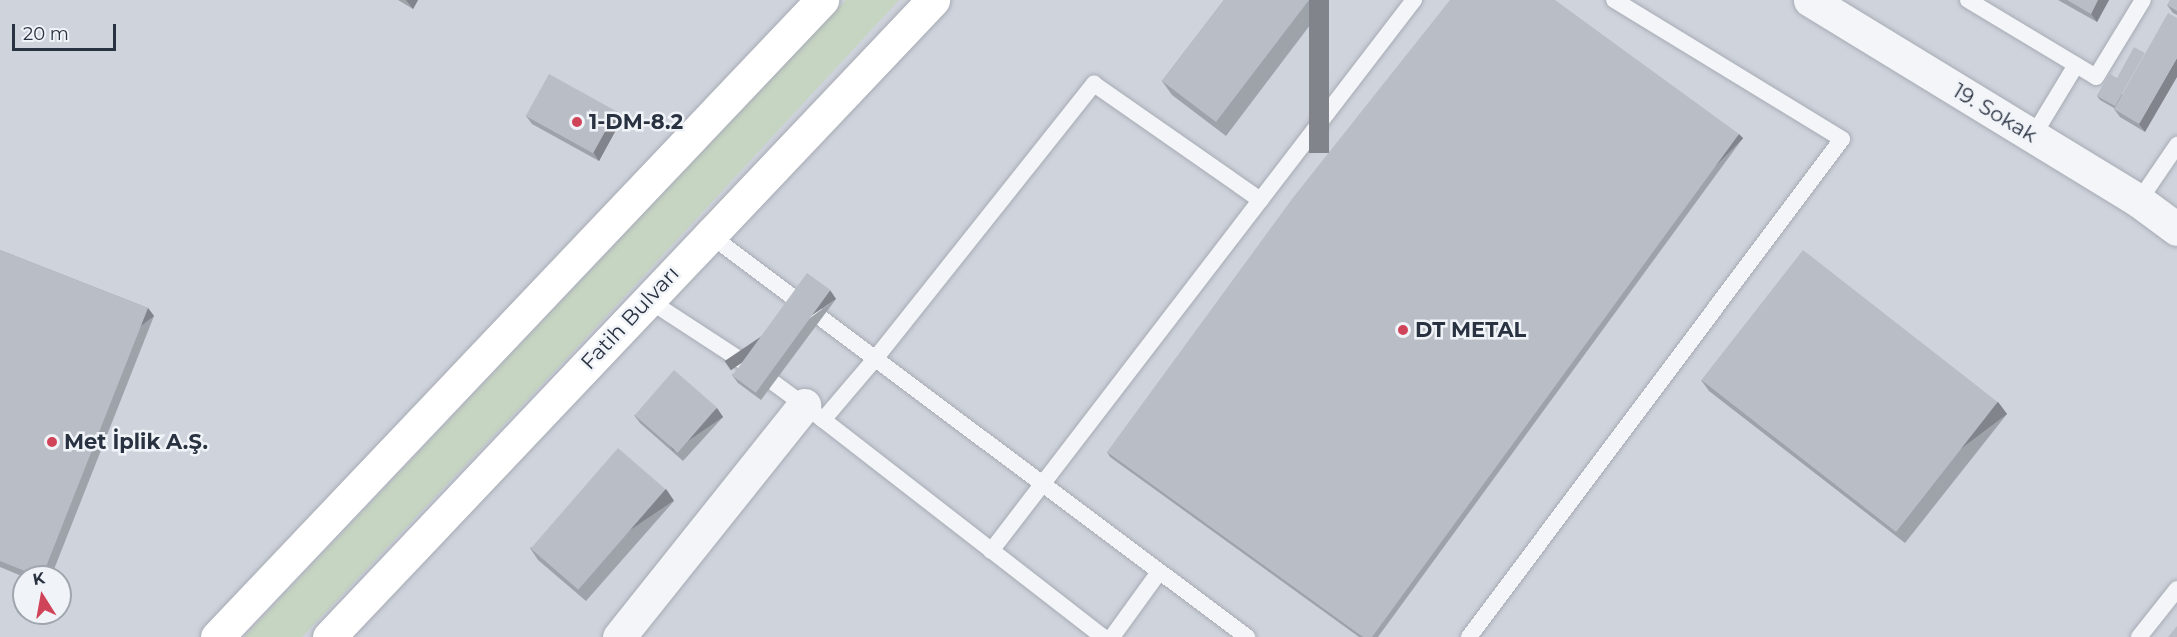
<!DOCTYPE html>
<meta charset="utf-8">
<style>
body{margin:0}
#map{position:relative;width:2177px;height:637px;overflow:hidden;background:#e1e4ea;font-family:Montserrat,sans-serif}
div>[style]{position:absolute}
.built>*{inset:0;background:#cfd3dc}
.green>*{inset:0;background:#c6d4c2}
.roads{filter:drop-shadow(0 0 2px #a6abb4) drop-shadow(0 0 2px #a6abb4)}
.lane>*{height:16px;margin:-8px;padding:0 8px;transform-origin:8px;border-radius:8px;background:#f3f5f8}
.street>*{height:33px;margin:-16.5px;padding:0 16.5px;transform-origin:16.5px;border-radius:16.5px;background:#f3f5f8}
.secondary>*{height:33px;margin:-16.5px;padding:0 16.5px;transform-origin:16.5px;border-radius:16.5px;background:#fff}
.wall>*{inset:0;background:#9ea3aa}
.shaded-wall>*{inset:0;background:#81848b;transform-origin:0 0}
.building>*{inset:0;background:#b8bdc6;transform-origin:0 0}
.dots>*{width:16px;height:16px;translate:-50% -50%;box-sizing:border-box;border:3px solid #f0f3f7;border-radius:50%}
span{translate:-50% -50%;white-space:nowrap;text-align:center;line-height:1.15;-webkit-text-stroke:5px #f0f3f7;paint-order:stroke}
.street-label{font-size:21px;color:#293241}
.poi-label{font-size:21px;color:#293241;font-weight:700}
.left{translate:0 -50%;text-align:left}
.north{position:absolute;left:12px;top:565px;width:60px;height:60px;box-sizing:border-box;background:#f0f3f7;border:2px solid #a0a6ae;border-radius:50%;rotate:349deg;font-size:16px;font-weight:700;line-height:24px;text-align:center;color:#293241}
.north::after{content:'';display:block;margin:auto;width:21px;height:27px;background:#d04459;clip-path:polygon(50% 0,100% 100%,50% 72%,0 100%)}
.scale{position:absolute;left:12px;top:24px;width:104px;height:27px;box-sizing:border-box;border:3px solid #293241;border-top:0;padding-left:8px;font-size:18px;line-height:21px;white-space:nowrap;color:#293241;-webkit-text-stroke:4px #f0f3f7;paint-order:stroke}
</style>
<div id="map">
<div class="built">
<div style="clip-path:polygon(evenodd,0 0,2177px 0,2177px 637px,0 637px,0 0,24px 577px,60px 577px,60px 613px,24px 613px,24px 577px)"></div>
</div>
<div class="green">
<div style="clip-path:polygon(846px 0,899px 0,583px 341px,302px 637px,244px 637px)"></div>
</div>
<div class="roads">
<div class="lane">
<div style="left:1968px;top:0;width:149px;rotate:31deg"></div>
<div style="left:2096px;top:77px;width:90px;rotate:-58.6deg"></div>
<div style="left:2033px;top:136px;width:83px;rotate:-58.8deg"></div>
<div style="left:2139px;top:201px;width:68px;rotate:-55.8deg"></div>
<div style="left:710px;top:235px;width:671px;rotate:36.82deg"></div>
<div style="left:647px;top:299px;width:134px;rotate:33.1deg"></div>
<div style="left:759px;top:372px;width:56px;rotate:36.3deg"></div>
<div style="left:804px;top:405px;width:378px;rotate:37.8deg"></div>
<div style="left:823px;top:420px;width:80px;rotate:-49.6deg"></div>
<div style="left:875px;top:359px;width:352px;rotate:-51.5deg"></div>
<div style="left:1094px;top:84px;width:203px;rotate:34.9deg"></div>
<div style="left:991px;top:551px;width:695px;rotate:-52.49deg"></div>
<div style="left:1112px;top:637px;width:80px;rotate:-54.1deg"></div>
<div style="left:1469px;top:637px;width:622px;rotate:-53.17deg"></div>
<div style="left:1842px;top:139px;width:267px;rotate:-148.6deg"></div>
<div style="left:2139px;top:637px;width:61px;rotate:-51.6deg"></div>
</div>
<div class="street">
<div style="left:1810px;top:0;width:386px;rotate:31.4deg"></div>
<div style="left:2139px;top:201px;width:47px;rotate:36.4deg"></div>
<div style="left:619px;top:637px;width:297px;rotate:-51.4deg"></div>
</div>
<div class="secondary">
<div style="left:217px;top:637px;width:879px;rotate:-46.48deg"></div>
<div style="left:329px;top:637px;width:878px;rotate:-46.52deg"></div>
</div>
</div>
<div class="wall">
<div style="clip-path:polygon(398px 0,418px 0,413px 9px)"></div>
<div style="clip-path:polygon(1224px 0,1329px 0,1226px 136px,1172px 95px,1162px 81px)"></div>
<div style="clip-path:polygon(2058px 0,2109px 0,2097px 22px)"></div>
<div style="clip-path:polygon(2177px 0,2177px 15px,2173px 13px,2167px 5px)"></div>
<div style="clip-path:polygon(2110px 74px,2145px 132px,2120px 117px,2114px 109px,2114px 108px,2100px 100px,2097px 96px)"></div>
<div style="clip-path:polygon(616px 111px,622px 119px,599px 161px,532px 124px,526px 116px)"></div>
<div style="clip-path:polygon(1743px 138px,1378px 637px,1359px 637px,1110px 457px,1107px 452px)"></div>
<div style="clip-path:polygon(0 250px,148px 308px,154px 316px,51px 577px,24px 577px,0 567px)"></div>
<div style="clip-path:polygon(836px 299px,761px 400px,738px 383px,732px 375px)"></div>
<div style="clip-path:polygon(1701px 380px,1998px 402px,2007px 414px,1905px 543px,1709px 391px)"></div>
<div style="clip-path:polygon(634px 415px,723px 417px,683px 461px,640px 423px)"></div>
<div style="clip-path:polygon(666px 489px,674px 501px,586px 601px,538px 560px,530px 548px)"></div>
</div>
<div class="shaded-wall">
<div style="clip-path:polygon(406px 0,418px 0,413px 9px)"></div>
<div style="left:1309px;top:0;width:20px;height:153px"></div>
<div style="clip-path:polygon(2098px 0,2109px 0,2097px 22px,2091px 14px)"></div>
<div style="clip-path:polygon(2177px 58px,2177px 77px,2145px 132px,2139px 124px)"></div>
<div style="clip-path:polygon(616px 111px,622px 119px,599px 161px,593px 152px)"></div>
<div style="left:1739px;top:134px;width:6px;height:623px;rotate:45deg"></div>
<div style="left:830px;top:290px;width:11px;height:127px;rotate:56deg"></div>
<div style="left:148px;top:308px;width:10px;height:289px;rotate:53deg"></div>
<div style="left:1998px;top:402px;width:15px;height:164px;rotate:53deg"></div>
<div style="left:717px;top:408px;width:11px;height:60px;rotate:56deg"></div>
<div style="left:666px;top:489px;width:14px;height:134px;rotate:56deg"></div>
</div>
<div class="building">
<div style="clip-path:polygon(1224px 0,1309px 0,1216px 122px,1162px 81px)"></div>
<div style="clip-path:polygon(1450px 0,1555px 0,1739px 134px,1372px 637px,1363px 637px,1107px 452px,1292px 199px)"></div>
<div style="clip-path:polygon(2067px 0,2098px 0,2091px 14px)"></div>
<div style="clip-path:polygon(2170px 0,2177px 0,2177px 11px,2167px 5px)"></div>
<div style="clip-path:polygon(2168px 13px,2177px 18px,2177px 58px,2139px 124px,2114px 109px)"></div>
<div style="clip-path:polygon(2134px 47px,2145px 53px,2115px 106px,2097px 96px,2110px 74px,2117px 78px)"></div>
<div style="left:549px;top:74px;width:77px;height:48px;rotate:29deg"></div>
<div style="clip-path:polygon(0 250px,148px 308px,42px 577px,40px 577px,0 561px)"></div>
<div style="left:1803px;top:250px;width:247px;height:165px;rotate:38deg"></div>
<div style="left:807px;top:273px;width:29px;height:127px;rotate:36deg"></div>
<div style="left:674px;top:370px;width:57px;height:60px;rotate:41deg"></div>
<div style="left:618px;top:448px;width:63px;height:133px;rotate:41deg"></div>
<div style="clip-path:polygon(2177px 626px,2177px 637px,2168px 637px)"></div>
</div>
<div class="dots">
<div style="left:577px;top:122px;background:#d04459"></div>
<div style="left:1403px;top:330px;background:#d04459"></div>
<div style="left:52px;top:442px;background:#d04459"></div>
</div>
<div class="street-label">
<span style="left:1995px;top:113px;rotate:31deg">19. Sokak</span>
<span style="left:630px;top:318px;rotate:-47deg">Fatih Bulvarı</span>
</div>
<div class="poi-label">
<span class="left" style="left:589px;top:122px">1-DM-8.2</span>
<span class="left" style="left:1415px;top:330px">DT METAL</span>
<span class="left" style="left:64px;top:442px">Met İplik A.Ş.</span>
</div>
<div class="north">K</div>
<div class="scale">20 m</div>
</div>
